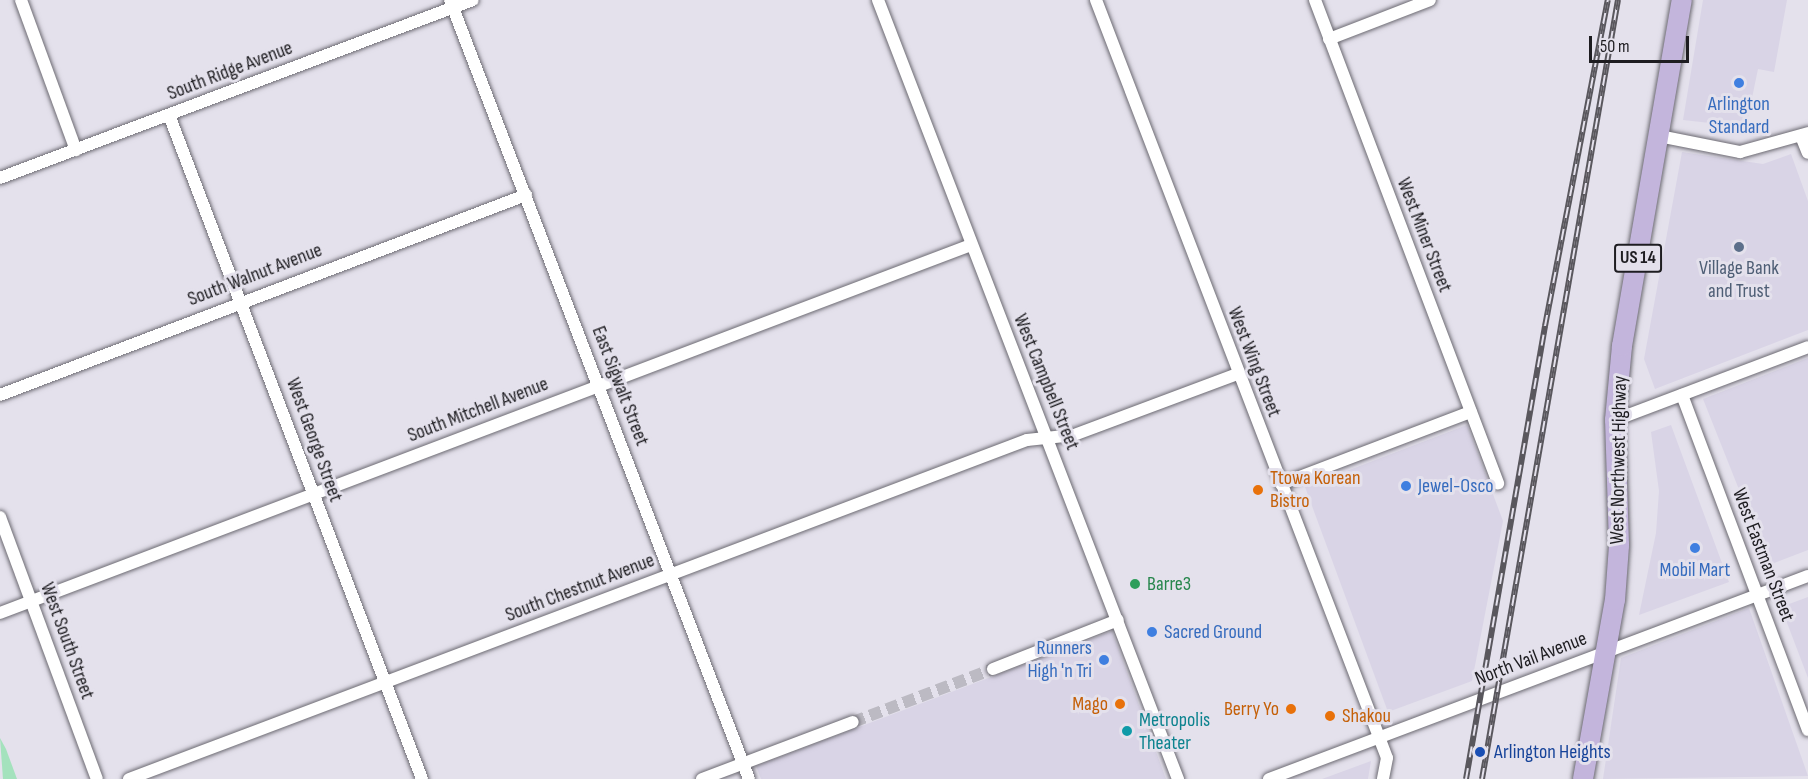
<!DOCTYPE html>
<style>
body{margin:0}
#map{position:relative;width:1808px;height:779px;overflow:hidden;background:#e4e1ec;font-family:"Sofia Sans Condensed",sans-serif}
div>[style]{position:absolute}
.built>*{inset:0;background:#d9d4e6}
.green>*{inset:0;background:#a4e2bd}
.minor-tunnel>*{height:12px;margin-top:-6px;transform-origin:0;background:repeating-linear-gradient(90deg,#bcbac3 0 12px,transparent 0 18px)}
.roads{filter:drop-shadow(0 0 2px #6c6a72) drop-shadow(0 0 2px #6c6a72)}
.minor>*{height:12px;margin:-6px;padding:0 6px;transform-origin:6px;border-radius:6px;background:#fff}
.primary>*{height:20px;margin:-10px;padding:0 10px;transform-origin:10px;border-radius:10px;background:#c3b5dc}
.rail>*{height:6px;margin-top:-3px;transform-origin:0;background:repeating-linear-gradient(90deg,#e4e1ec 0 11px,#59575d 0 22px);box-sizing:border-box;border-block:2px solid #59575d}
.dots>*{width:16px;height:16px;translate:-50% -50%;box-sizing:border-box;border:3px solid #e4e1ec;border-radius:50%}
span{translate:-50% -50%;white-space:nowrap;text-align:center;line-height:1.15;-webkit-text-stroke:6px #e4e1ec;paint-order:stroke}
.shield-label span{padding:2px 4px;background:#e4e1ec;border:2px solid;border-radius:4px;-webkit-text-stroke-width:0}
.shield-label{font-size:18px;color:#1e1d21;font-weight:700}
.street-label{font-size:20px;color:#1e1d21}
.shop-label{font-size:20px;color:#366cbe}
.left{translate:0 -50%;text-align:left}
.right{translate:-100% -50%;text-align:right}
.service-label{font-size:20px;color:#4e5e75}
.food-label{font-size:20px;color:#c56008}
.leisure-label{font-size:20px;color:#27864d}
.culture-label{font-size:20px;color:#0d838f}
.transit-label{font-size:20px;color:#164399}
.scale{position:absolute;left:1589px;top:36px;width:100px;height:27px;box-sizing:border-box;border:3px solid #1e1d21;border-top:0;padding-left:8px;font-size:18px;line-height:21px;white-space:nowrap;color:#1e1d21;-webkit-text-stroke:4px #e4e1ec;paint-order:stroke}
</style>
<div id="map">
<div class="built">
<div style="clip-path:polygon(1703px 0,1787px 0,1774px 72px,1758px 69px,1746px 127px,1683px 120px)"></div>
<div style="clip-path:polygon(1682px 152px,1763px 164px,1791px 154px,1808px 201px,1808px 330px,1655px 389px,1644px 359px)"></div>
<div style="clip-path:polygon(1808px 358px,1808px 550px,1769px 565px,1703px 399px)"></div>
<div style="clip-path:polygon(1467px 425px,1503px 521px,1472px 681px,1388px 712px,1305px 487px)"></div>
<div style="clip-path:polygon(1671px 425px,1729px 582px,1639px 615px,1656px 533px,1659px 491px,1651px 432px)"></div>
<div style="clip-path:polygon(1808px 597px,1808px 678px,1781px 607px)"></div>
<div style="clip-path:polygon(1749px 608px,1808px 776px,1603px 779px,1621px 658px)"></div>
<div style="clip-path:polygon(1112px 631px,1166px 779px,761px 779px,756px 766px)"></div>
<div style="clip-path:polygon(1371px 761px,1368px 779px,1322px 779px)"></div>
</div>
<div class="green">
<div style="clip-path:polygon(0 738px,6px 749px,17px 779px,3px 779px)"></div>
</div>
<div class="minor-tunnel">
<div style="left:853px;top:722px;width:150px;rotate:-20.7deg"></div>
</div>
<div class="roads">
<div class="minor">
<div style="left:21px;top:0;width:160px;rotate:69.9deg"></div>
<div style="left:450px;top:0;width:834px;rotate:69deg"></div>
<div style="left:878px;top:0;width:835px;rotate:68.94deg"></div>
<div style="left:1096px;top:0;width:789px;rotate:68.99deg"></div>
<div style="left:1379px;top:737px;width:22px;rotate:69deg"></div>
<div style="left:1387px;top:758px;width:21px;rotate:101deg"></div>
<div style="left:1315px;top:0;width:517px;rotate:69.25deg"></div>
<div style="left:1329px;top:39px;width:108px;rotate:-21.1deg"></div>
<div style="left:169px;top:115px;width:711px;rotate:69.14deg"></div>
<div style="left:1659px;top:136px;width:83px;rotate:11.2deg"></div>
<div style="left:1740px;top:152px;width:71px;rotate:-15.6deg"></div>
<div style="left:1801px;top:136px;width:18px;rotate:68deg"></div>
<div style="left:0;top:178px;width:505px;rotate:-20.62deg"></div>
<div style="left:0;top:395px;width:563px;rotate:-20.82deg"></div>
<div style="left:1682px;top:395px;width:358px;rotate:69.4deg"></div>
<div style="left:1615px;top:420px;width:206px;rotate:-20.7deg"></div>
<div style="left:1281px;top:484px;width:203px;rotate:-20.8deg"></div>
<div style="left:0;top:517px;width:279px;rotate:69.7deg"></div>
<div style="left:0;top:613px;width:1038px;rotate:-20.76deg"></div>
<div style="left:993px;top:669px;width:134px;rotate:-21.4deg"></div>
<div style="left:129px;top:779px;width:960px;rotate:-20.68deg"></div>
<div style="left:1027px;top:440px;width:47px;rotate:-6.1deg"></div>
<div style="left:1074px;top:435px;width:174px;rotate:-20.5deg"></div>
<div style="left:702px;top:779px;width:161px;rotate:-20.7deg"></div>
<div style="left:1269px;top:779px;width:576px;rotate:-20.64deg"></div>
</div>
<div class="primary">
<div style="left:1583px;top:779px;width:182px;rotate:-79.9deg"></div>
<div style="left:1615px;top:600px;width:55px;rotate:-85.8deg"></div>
<div style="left:1619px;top:545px;width:125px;rotate:-91.8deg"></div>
<div style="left:1615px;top:420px;width:74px;rotate:-84.6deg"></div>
<div style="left:1622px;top:346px;width:351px;rotate:-80.2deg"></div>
</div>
</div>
<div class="rail">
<div style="left:1466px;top:779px;width:460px;rotate:-80.1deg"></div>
<div style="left:1545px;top:326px;width:332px;rotate:-79.1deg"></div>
<div style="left:1482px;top:779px;width:791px;rotate:-80.1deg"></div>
</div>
<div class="dots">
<div style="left:1739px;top:83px;background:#3f7fe0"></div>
<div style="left:1739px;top:247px;background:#5c6f8a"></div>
<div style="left:1406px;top:486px;background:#3f7fe0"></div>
<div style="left:1258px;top:490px;background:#e8710a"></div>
<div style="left:1695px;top:548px;background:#3f7fe0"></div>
<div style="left:1135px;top:584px;background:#2e9e5b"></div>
<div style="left:1152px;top:632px;background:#3f7fe0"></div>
<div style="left:1104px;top:660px;background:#3f7fe0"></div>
<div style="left:1120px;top:704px;background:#e8710a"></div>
<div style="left:1291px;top:709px;background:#e8710a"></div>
<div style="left:1330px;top:716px;background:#e8710a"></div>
<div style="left:1127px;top:731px;background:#0f9aa8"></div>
<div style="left:1480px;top:752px;background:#1a4fb4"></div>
</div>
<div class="shield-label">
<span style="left:1638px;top:258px">US 14</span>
</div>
<div class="street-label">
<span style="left:230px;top:71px;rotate:-21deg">South Ridge Avenue</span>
<span style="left:1424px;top:235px;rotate:69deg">West Miner Street</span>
<span style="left:255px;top:275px;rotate:-21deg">South Walnut Avenue</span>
<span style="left:1254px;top:362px;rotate:69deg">West Wing Street</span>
<span style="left:1046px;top:382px;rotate:68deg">West Campbell Street</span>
<span style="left:620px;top:386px;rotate:69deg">East Sigwalt Street</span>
<span style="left:478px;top:410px;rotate:-21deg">South Mitchell Avenue</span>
<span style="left:314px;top:440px;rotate:70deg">West George Street</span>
<span style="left:1619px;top:460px;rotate:-89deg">West Northwest Highway</span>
<span style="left:1763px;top:555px;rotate:69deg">West Eastman Street</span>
<span style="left:580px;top:588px;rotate:-21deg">South Chestnut Avenue</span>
<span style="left:67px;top:641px;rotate:70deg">West South Street</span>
<span style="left:1531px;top:659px;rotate:-21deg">North Vail Avenue</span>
</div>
<div class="shop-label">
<span style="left:1739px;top:116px">Arlington<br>Standard</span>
<span class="left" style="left:1418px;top:486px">Jewel-Osco</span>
<span style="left:1695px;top:570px">Mobil Mart</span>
<span class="left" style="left:1164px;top:632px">Sacred Ground</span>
<span class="right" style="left:1092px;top:660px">Runners<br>High 'n Tri</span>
</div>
<div class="service-label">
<span style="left:1739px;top:280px">Village Bank<br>and Trust</span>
</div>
<div class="food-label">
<span class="left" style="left:1270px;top:490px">Ttowa Korean<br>Bistro</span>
<span class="right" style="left:1108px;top:704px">Mago</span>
<span class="right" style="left:1279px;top:709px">Berry Yo</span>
<span class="left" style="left:1342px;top:716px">Shakou</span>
</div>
<div class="leisure-label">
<span class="left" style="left:1147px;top:584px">Barre3</span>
</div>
<div class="culture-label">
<span class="left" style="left:1139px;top:732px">Metropolis<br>Theater</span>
</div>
<div class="transit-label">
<span class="left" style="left:1494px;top:752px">Arlington Heights</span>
</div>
<div class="scale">50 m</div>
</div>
